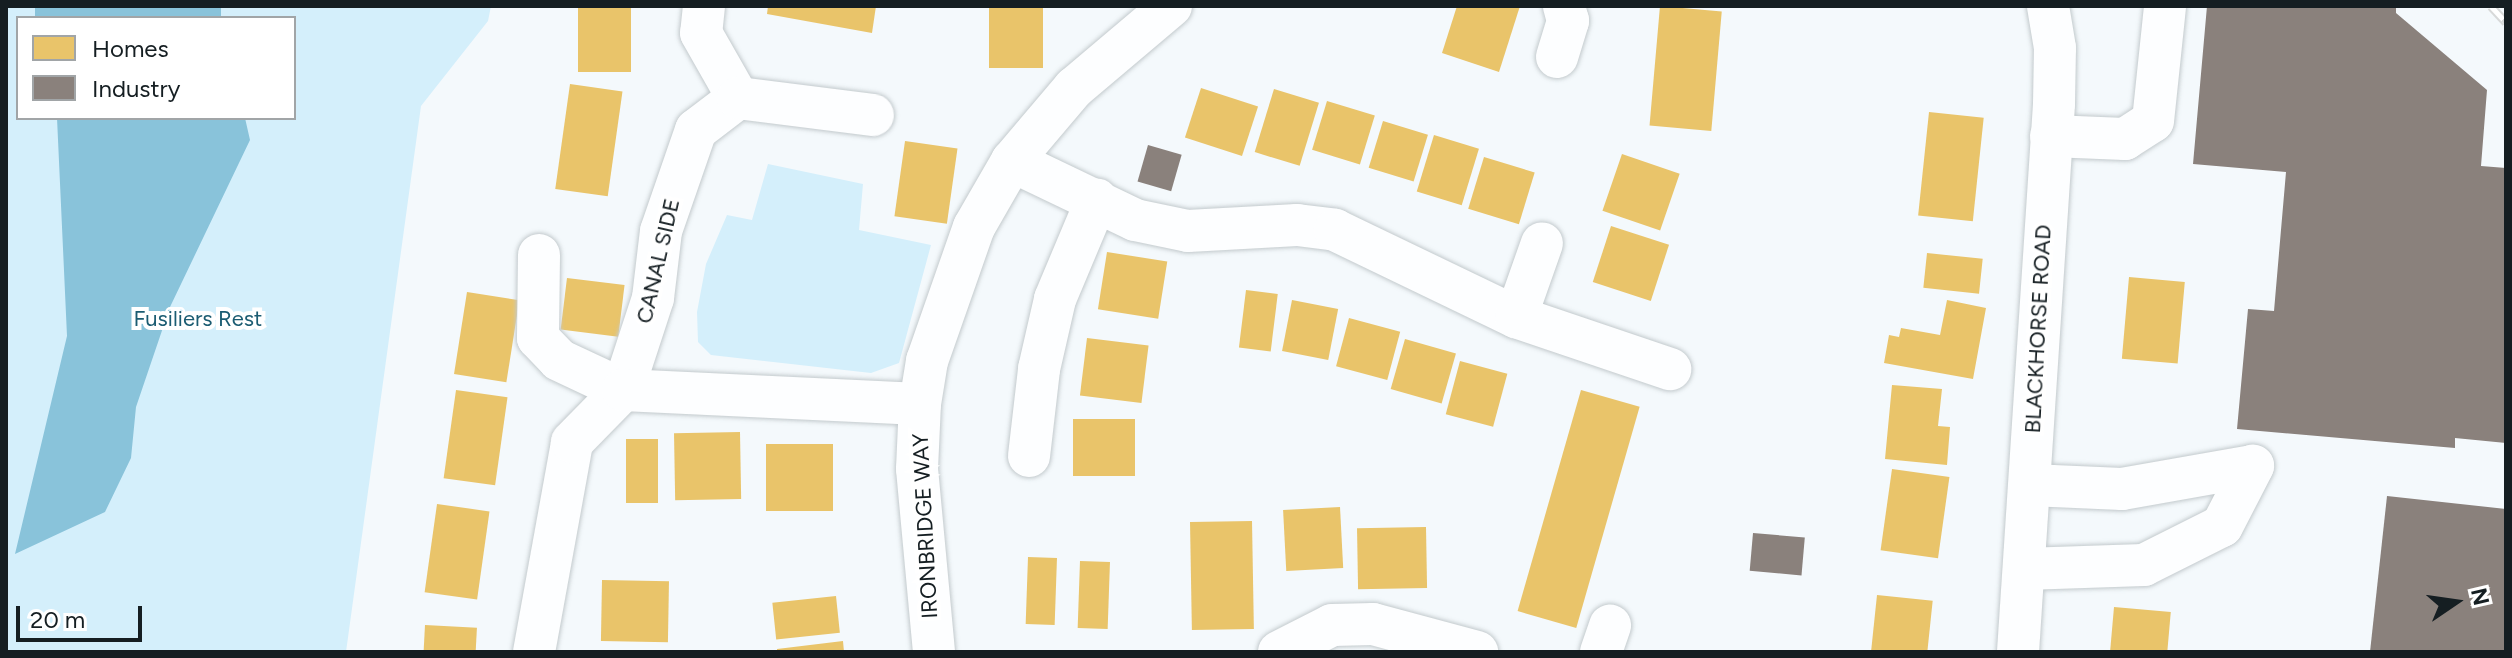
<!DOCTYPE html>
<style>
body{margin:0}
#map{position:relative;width:2512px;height:658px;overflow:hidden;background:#f4f9fc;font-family:Figtree,sans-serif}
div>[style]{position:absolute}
.green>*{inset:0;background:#d4effb}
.water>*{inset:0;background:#89c3da;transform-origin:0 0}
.homes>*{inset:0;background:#e9c46a;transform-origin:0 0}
.industry>*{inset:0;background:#8a817c;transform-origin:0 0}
.roads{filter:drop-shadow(0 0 2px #c3cacd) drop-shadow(0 0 2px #c3cacd)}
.minor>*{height:42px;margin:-21px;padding:0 21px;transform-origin:21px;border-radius:21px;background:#fdfeff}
.rail>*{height:9px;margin-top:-4.5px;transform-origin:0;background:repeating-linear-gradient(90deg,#fff 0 18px,#d7d9d9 0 36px);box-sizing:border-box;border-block:2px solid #d7d9d9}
span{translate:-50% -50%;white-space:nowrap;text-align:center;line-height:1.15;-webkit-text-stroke:8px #fff;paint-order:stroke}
.street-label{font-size:22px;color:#151e22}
.park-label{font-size:22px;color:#1b5c72}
.frame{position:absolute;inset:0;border:8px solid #151e22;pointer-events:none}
.legend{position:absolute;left:16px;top:16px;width:280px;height:104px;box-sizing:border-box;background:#fff;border:2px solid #a1a5a7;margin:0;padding:10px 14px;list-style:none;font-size:24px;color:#151e22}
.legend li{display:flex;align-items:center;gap:16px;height:40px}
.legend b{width:40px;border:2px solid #a1a5a7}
.north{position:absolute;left:2416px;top:562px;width:80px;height:80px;-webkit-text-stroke:6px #fff;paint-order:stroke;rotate:77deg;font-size:22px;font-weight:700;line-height:32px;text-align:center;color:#151e22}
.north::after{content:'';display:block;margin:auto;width:28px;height:36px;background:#151e22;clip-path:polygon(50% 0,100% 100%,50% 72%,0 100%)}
.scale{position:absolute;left:16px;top:606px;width:126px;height:36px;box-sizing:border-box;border:4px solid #151e22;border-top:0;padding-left:10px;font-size:24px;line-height:28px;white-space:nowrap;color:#151e22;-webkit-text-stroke:6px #fff;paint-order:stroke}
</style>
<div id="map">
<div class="green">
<div style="clip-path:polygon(evenodd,6px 6px,491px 6px,488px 21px,421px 106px,346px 652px,6px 652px,6px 6px,18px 18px,294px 18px,294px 118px,18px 118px,18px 18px)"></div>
<div style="clip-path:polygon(768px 164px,863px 184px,859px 230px,931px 245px,899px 363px,871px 373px,711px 355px,698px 342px,697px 312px,706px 264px,727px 215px,752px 220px)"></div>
</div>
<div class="water">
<div style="left:35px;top:6px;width:186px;height:13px"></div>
<div style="clip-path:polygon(57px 118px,245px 118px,250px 140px,170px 307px,136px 407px,131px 458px,105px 512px,15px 554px,67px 336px)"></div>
</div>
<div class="homes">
<div style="left:578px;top:6px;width:53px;height:66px"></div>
<div style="clip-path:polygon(768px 6px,876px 6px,872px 33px,767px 14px)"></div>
<div style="left:989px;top:6px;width:54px;height:62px"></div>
<div style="clip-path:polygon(1457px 6px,1520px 6px,1499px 72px,1442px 53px)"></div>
<div style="left:1660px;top:6px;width:62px;height:120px;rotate:5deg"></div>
<div style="left:570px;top:84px;width:53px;height:106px;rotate:8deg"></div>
<div style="left:1201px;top:88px;width:60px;height:52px;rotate:18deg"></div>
<div style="left:1274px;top:89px;width:47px;height:66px;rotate:17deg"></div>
<div style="left:1327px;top:101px;width:50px;height:51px;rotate:17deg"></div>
<div style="left:1929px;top:112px;width:55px;height:104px;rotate:6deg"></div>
<div style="left:1383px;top:121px;width:47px;height:49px;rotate:17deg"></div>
<div style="left:1434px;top:135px;width:47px;height:59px;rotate:17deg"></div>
<div style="left:905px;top:141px;width:53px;height:76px;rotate:8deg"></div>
<div style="left:1622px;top:154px;width:61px;height:60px;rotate:19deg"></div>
<div style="left:1484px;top:157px;width:53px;height:54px;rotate:17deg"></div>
<div style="left:1611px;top:226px;width:61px;height:59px;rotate:18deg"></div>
<div style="left:1107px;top:252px;width:61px;height:58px;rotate:9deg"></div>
<div style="left:1927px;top:253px;width:56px;height:35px;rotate:6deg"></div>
<div style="left:2129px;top:277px;width:56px;height:82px;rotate:5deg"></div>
<div style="left:567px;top:278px;width:58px;height:52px;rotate:7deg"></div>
<div style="left:1246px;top:290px;width:32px;height:58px;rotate:7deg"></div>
<div style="left:467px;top:292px;width:53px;height:83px;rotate:9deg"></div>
<div style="left:1292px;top:300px;width:47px;height:52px;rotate:11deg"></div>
<div style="clip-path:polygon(1947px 300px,1986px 308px,1973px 379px,1884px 363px,1889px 335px,1899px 337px,1901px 328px,1940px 335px)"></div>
<div style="left:1349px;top:318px;width:53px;height:50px;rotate:15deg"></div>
<div style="left:1087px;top:338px;width:62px;height:58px;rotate:7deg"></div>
<div style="left:1405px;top:339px;width:53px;height:52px;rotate:16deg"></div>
<div style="left:1460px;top:361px;width:49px;height:55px;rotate:15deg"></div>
<div style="clip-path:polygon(1892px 385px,1942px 389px,1938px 426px,1950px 427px,1947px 465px,1885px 459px)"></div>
<div style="left:456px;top:390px;width:52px;height:89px;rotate:8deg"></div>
<div style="left:1581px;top:390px;width:61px;height:230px;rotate:16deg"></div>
<div style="left:1073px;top:419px;width:62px;height:57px"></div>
<div style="left:740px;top:432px;width:67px;height:66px;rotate:89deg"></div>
<div style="left:626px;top:439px;width:32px;height:64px"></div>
<div style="left:833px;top:444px;width:67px;height:67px;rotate:90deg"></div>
<div style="left:1892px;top:469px;width:58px;height:82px;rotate:8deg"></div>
<div style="left:437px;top:504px;width:53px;height:89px;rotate:8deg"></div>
<div style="left:1340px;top:507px;width:61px;height:57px;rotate:87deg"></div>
<div style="left:1252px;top:521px;width:108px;height:62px;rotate:89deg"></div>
<div style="left:1426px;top:527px;width:61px;height:69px;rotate:89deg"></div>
<div style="left:1028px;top:557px;width:29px;height:67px;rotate:2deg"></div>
<div style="left:1080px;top:561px;width:30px;height:67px;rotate:2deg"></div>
<div style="left:602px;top:580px;width:67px;height:61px;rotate:1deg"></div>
<div style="left:1877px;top:595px;width:56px;height:57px;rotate:6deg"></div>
<div style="left:836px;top:596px;width:37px;height:64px;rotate:84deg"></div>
<div style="left:2114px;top:607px;width:57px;height:45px;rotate:5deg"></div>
<div style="left:425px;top:625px;width:52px;height:27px;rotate:3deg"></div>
<div style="clip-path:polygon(843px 641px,844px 652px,777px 652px,777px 649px)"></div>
</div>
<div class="industry">
<div style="clip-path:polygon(2207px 6px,2396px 6px,2396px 13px,2487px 90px,2481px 166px,2506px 168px,2506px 443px,2455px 438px,2455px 448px,2237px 429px,2248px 309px,2274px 311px,2286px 172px,2193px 164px)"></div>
<div style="left:1148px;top:145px;width:35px;height:38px;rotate:16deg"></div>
<div style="clip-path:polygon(2387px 496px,2506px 509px,2506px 652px,2370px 652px)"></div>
<div style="left:1753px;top:533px;width:52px;height:38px;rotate:5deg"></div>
</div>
<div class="roads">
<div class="minor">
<div style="left:704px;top:6px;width:27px;rotate:96deg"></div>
<div style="left:701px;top:33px;width:75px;rotate:60.4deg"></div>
<div style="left:1557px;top:57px;width:38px;rotate:-73deg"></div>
<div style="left:1568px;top:21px;width:16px;rotate:-105deg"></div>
<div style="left:2051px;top:136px;width:74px;rotate:2.3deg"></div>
<div style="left:2125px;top:139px;width:33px;rotate:-33deg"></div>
<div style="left:2153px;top:121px;width:116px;rotate:-84deg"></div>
<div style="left:1012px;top:161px;width:136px;rotate:25.6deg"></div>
<div style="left:1135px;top:220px;width:54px;rotate:11.7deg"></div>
<div style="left:1188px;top:231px;width:109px;rotate:-3.2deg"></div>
<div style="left:1297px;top:225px;width:38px;rotate:7deg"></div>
<div style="left:1335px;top:230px;width:201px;rotate:25.7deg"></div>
<div style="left:1516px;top:317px;width:163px;rotate:18.7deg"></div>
<div style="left:539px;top:255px;width:83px;rotate:90.7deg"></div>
<div style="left:538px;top:338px;width:30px;rotate:46deg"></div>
<div style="left:559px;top:360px;width:71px;rotate:25.1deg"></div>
<div style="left:623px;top:390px;width:97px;rotate:-71.9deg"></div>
<div style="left:653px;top:298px;width:67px;rotate:-83.2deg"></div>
<div style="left:661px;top:231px;width:107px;rotate:-70.9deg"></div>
<div style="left:696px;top:130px;width:53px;rotate:-37.3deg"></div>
<div style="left:738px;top:98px;width:136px;rotate:7.2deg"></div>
<div style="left:1516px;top:317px;width:78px;rotate:-70.6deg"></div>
<div style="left:1029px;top:456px;width:88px;rotate:-83.4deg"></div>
<div style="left:1039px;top:369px;width:72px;rotate:-77.1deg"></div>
<div style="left:1055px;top:299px;width:108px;rotate:-67.2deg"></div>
<div style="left:2030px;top:485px;width:92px;rotate:2.5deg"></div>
<div style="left:2122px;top:489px;width:133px;rotate:-10deg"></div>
<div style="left:2024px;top:569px;width:120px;rotate:-1.9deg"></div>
<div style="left:2144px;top:565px;width:87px;rotate:-26.6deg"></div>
<div style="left:2222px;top:526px;width:68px;rotate:-62.7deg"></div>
<div style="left:534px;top:652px;width:213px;rotate:-79.7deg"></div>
<div style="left:572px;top:442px;width:73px;rotate:-45.6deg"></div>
<div style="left:623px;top:390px;width:297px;rotate:2.7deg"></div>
<div style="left:934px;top:652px;width:184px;rotate:-95.3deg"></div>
<div style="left:917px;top:469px;width:65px;rotate:-87.4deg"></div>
<div style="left:920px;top:404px;width:44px;rotate:-80.8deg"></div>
<div style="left:927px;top:361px;width:142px;rotate:-70.7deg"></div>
<div style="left:974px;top:227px;width:76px;rotate:-60.1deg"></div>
<div style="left:1012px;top:161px;width:96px;rotate:-49.7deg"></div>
<div style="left:1074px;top:88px;width:127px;rotate:-40.2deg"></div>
<div style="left:1279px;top:652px;width:59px;rotate:-27deg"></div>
<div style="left:1332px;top:625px;width:41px;rotate:-1.4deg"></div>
<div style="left:1373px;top:624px;width:108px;rotate:15.1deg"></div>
<div style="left:1601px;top:652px;width:28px;rotate:-71deg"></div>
<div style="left:2018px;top:652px;width:549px;rotate:-86.24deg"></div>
<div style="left:2054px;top:104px;width:56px;rotate:-89deg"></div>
<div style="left:2055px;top:48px;width:43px;rotate:-99.5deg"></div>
</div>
</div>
<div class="rail">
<div style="left:2491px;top:6px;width:22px;rotate:47deg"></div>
</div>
<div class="street-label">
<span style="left:658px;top:261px;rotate:-77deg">CANAL SIDE</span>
<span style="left:2038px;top:329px;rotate:-87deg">BLACKHORSE ROAD</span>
<span style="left:925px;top:526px;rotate:-93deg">IRONBRIDGE WAY</span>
</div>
<div class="park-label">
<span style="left:198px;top:319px">Fusiliers Rest</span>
</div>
<div class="frame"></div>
<ul class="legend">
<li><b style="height:22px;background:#e9c46a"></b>Homes</li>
<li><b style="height:22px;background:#8a817c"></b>Industry</li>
</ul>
<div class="north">N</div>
<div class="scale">20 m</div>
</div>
